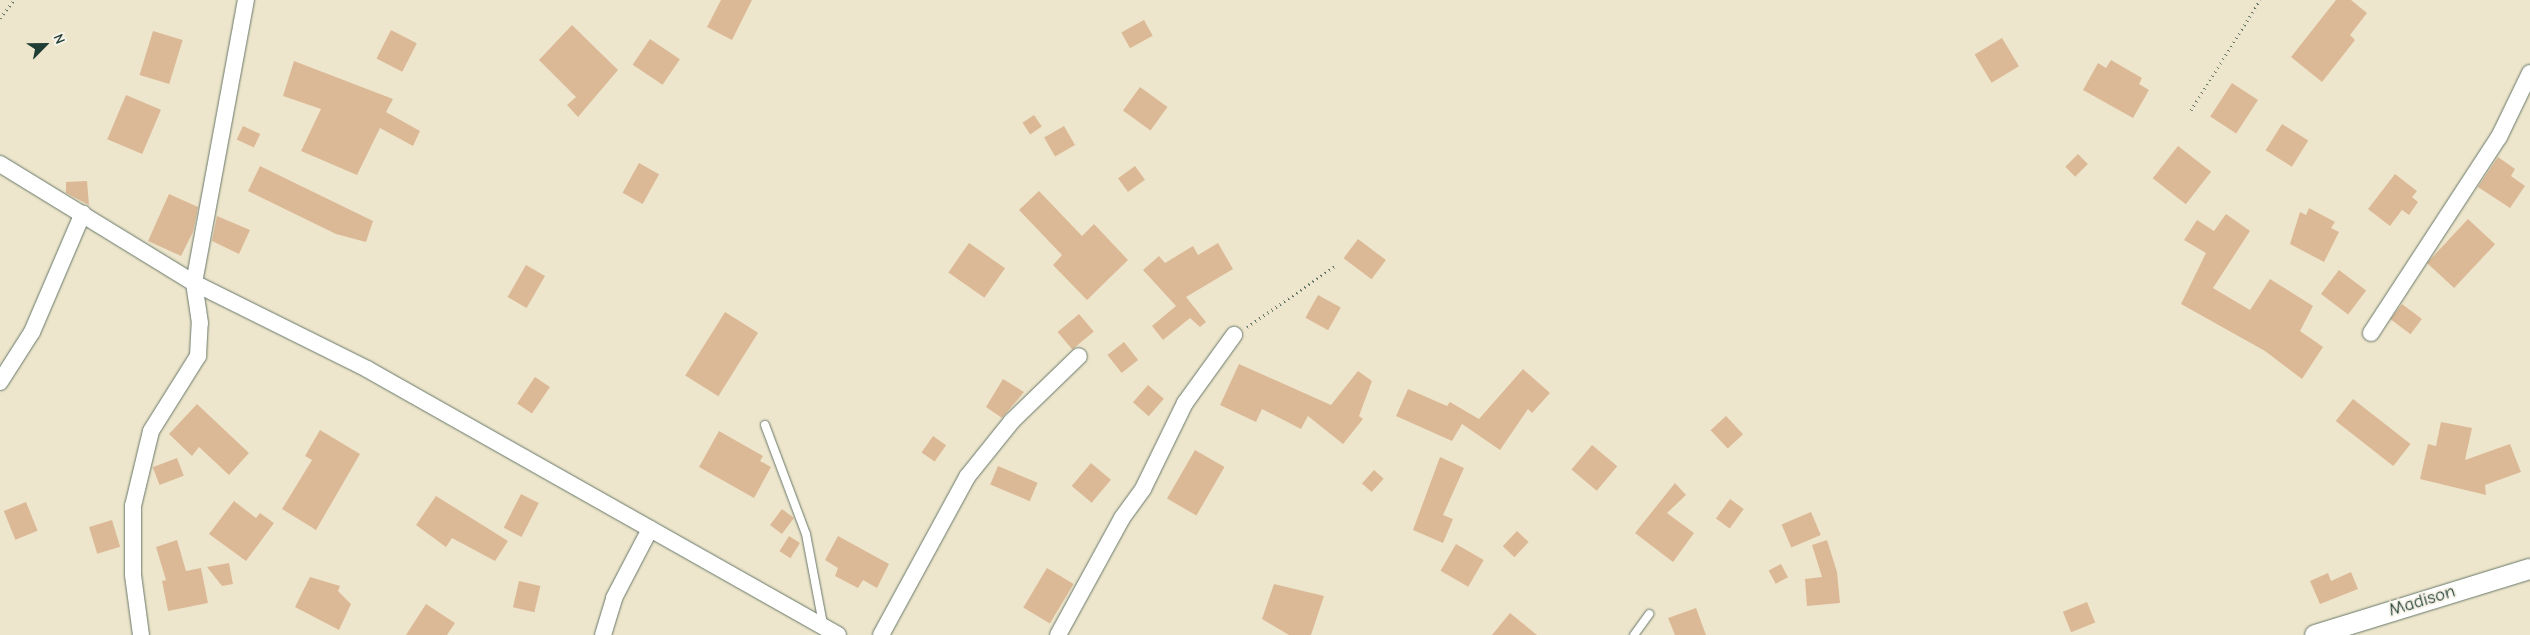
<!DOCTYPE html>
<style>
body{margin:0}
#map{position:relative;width:2530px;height:635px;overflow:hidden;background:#eee6cc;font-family:"Comic Neue",sans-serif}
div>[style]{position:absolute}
.building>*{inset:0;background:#dcb996;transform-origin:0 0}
.path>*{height:3px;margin-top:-1.5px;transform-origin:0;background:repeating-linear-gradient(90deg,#677869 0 1px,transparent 0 5px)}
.roads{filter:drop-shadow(0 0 1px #677869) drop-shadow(0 0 1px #677869)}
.service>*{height:8px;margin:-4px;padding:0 4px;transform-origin:4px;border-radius:4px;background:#fff}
.minor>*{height:16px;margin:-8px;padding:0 8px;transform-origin:8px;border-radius:8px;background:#fff}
.tertiary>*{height:20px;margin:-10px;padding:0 10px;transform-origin:10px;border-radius:10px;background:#fff}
span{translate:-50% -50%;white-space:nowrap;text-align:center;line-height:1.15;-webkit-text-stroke:4px #f7f3e8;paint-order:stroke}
.street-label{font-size:19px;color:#1f3d34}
.north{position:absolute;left:20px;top:20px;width:50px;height:50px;-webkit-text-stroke:4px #f7f3e8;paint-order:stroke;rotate:67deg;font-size:14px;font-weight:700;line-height:20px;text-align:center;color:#1f3d34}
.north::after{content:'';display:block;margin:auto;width:18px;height:22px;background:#1f3d34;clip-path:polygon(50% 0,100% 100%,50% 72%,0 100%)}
</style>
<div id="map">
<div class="building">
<div style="clip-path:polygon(721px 0,752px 0,732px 40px,707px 27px)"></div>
<div style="clip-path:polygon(2336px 0,2351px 0,2367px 13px,2350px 35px,2355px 40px,2322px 82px,2291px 57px)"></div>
<div style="left:1144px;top:20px;width:18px;height:26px;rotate:61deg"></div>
<div style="clip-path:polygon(572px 25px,618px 70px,578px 117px,567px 105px,576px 97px,539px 60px)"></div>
<div style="left:391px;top:30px;width:29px;height:32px;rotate:27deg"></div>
<div style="left:153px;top:31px;width:31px;height:46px;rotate:17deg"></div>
<div style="left:2002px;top:38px;width:33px;height:32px;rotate:59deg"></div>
<div style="left:650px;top:39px;width:36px;height:31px;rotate:34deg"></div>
<div style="clip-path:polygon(2111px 60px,2142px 78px,2139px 84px,2149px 90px,2133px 118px,2083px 90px,2098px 63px,2106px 68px)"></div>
<div style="clip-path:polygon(294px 61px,393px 99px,386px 112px,420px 131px,413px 146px,380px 128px,357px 175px,301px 151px,321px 109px,283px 96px)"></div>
<div style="left:2232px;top:83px;width:31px;height:40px;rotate:33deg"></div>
<div style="left:1140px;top:87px;width:34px;height:29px;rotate:36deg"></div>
<div style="left:126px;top:95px;width:38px;height:48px;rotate:23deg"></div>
<div style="left:1034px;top:115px;width:14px;height:14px;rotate:56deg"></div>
<div style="left:2282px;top:124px;width:31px;height:31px;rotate:32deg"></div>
<div style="left:243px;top:126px;width:19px;height:15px;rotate:25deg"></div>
<div style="left:1064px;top:126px;width:22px;height:23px;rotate:60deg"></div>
<div style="left:2178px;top:146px;width:42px;height:41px;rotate:38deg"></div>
<div style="left:2078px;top:154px;width:14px;height:18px;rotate:45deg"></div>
<div style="clip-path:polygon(2498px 157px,2515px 169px,2511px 176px,2525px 186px,2510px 208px,2478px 187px)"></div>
<div style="left:639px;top:163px;width:23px;height:34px;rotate:29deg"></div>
<div style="clip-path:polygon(260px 166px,373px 221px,366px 242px,336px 234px,248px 191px)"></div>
<div style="left:1135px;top:166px;width:17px;height:21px;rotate:54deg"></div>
<div style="clip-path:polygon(2395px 174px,2417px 191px,2412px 197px,2418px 202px,2409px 215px,2402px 210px,2390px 226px,2368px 209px)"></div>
<div style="clip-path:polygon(87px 181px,89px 205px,66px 193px,66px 182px)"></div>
<div style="clip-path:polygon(1039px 191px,1082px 236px,1094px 224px,1128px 260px,1087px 300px,1053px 265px,1062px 255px,1019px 210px)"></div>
<div style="clip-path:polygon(169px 194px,198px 207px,193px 232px,181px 256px,148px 241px)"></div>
<div style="clip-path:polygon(2309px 208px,2335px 222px,2331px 228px,2339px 232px,2324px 262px,2290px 244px,2300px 212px,2306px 215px)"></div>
<div style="clip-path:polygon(2226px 214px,2250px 231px,2213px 288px,2250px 310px,2270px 279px,2313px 306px,2300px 331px,2323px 347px,2302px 379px,2265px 351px,2181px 304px,2206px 253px,2184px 240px,2197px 220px,2214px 231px)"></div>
<div style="clip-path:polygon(217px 216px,250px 230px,239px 254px,212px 241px)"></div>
<div style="left:2468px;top:219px;width:37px;height:60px;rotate:43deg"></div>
<div style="left:1358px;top:239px;width:35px;height:24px;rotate:37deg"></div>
<div style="left:969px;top:243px;width:44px;height:36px;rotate:35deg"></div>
<div style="clip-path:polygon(1218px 243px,1233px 269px,1186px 297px,1206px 322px,1200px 327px,1190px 318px,1163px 340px,1152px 326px,1176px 306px,1143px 270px,1159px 256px,1165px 263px,1193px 246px,1198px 255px)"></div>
<div style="left:526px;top:265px;width:22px;height:37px;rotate:30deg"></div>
<div style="left:2339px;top:270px;width:34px;height:30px;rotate:37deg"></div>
<div style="left:1318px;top:295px;width:26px;height:26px;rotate:29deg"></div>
<div style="left:2402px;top:304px;width:25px;height:19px;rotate:37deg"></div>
<div style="left:725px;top:312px;width:39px;height:75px;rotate:32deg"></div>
<div style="left:1079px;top:314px;width:23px;height:28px;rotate:50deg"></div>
<div style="left:1124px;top:342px;width:23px;height:21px;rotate:52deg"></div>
<div style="clip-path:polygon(1239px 364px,1331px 405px,1358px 371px,1372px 381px,1359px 416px,1363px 419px,1343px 444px,1308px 416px,1301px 429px,1262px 409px,1256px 422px,1220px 405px)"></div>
<div style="clip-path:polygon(1523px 369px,1550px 393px,1532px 413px,1528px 409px,1500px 450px,1462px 424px,1452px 441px,1396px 416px,1408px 389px,1447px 406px,1450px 402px,1479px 419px)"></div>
<div style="left:535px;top:377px;width:18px;height:32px;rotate:34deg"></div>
<div style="clip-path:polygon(1003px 379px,1024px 392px,1002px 418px,986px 407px)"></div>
<div style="left:1148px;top:385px;width:21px;height:23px;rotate:41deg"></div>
<div style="left:2353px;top:399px;width:73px;height:28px;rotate:38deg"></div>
<div style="clip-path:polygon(197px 404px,249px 453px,229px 475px,199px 447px,192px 456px,169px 434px)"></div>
<div style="left:1726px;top:416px;width:25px;height:21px;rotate:47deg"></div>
<div style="clip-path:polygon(2441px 422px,2472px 428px,2465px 460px,2510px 444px,2521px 472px,2485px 485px,2486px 495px,2420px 479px,2428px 444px,2436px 446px)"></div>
<div style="clip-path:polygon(320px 430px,360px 454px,316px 530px,282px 509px,312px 460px,305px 456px)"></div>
<div style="clip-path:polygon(719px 431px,763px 456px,760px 461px,771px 467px,754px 498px,699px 467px)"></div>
<div style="left:933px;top:436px;width:16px;height:20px;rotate:35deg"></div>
<div style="left:1592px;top:445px;width:33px;height:32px;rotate:40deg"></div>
<div style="left:1195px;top:450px;width:34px;height:56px;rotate:30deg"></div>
<div style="clip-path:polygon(1440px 457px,1464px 468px,1443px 515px,1453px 519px,1443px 543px,1413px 530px)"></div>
<div style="left:177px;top:458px;width:19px;height:26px;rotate:69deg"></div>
<div style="left:1091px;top:463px;width:26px;height:30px;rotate:40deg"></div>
<div style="left:998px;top:466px;width:43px;height:20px;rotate:23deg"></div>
<div style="left:1374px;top:470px;width:13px;height:18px;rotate:42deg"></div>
<div style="clip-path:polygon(1675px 483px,1686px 495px,1667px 513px,1694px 533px,1673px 562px,1635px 533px)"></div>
<div style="left:521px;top:494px;width:20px;height:38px;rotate:27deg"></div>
<div style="clip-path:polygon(436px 496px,508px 541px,495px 561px,452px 538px,446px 547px,416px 525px)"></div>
<div style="left:1730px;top:499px;width:17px;height:24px;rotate:36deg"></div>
<div style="clip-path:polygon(234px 501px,256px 518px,260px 513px,274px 523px,246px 561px,209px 534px)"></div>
<div style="left:26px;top:502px;width:31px;height:24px;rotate:68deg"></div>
<div style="left:782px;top:509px;width:15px;height:20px;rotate:37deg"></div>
<div style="left:1811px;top:512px;width:25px;height:32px;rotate:67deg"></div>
<div style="left:112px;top:520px;width:28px;height:24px;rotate:73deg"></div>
<div style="left:1517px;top:531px;width:16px;height:21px;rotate:43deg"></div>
<div style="left:789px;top:536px;width:13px;height:18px;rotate:32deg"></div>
<div style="clip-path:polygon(838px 536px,889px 564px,877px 588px,863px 580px,858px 588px,835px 576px,838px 568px,825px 560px)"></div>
<div style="clip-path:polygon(177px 540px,186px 571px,201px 568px,208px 603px,168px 611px,162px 581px,166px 580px,156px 547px)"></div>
<div style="clip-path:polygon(1827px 540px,1837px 572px,1840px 603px,1807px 606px,1805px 579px,1822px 577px,1812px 545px)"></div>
<div style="left:1456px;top:544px;width:32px;height:31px;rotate:30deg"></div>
<div style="clip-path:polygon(229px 563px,233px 584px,222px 586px,207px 567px)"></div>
<div style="left:1781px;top:564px;width:15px;height:14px;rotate:62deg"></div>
<div style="left:1047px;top:568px;width:31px;height:46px;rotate:31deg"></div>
<div style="clip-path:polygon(2351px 572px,2358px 589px,2320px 604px,2310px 581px,2328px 573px,2331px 581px)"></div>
<div style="clip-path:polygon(310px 577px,340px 586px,338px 591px,351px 604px,339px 630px,295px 607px)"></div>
<div style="left:519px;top:581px;width:22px;height:27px;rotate:13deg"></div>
<div style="clip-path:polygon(1274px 584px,1324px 596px,1311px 635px,1289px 635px,1262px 619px)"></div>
<div style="left:2087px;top:602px;width:22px;height:26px;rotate:68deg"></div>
<div style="clip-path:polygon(426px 604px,455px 623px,447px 635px,406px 635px)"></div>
<div style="clip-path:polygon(1696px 608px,1706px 635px,1675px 635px,1668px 618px)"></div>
<div style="clip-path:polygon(1510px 613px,1537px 635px,1492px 635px)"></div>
</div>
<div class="path">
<div style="left:0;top:18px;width:23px;rotate:-52deg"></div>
<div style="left:2191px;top:110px;width:130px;rotate:-57.9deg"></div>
<div style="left:1247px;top:327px;width:107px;rotate:-34.7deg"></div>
</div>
<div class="roads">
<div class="service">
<div style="left:765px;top:425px;width:116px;rotate:69.4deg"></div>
<div style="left:806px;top:534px;width:92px;rotate:79.3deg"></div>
<div style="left:1634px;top:635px;width:26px;rotate:-54deg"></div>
</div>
<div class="minor">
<div style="left:0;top:164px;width:228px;rotate:31.5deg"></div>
<div style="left:194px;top:283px;width:193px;rotate:26.4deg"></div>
<div style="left:367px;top:369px;width:541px;rotate:29.46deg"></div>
<div style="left:2371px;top:333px;width:234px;rotate:-56.9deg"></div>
<div style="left:2499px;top:137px;width:71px;rotate:-64.2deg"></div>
<div style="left:0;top:382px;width:59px;rotate:-57.4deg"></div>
<div style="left:32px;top:332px;width:129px;rotate:-66.8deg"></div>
<div style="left:141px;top:635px;width:61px;rotate:-97.6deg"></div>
<div style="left:133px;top:575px;width:69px;rotate:-90deg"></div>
<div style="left:133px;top:506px;width:77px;rotate:-76.5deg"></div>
<div style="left:151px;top:431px;width:89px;rotate:-57.9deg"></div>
<div style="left:198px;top:356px;width:33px;rotate:-87deg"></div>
<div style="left:200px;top:323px;width:40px;rotate:-98.5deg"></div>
<div style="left:194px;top:283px;width:288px;rotate:-79.6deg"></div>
<div style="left:603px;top:635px;width:39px;rotate:-73deg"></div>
<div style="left:614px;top:598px;width:78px;rotate:-62.4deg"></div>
<div style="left:881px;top:635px;width:180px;rotate:-61.4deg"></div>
<div style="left:967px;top:477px;width:72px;rotate:-51.2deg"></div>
<div style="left:1012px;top:421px;width:93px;rotate:-44.1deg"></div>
<div style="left:1058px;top:635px;width:133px;rotate:-61.3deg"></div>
<div style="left:1122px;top:518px;width:36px;rotate:-54deg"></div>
<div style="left:1143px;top:489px;width:96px;rotate:-64deg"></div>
<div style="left:1185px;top:403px;width:84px;rotate:-54.2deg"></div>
</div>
<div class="tertiary">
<div style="left:2315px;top:635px;width:225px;rotate:-17.1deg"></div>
</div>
</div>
<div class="street-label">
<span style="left:2422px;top:601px;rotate:-17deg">Madison</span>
</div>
<div class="north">N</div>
</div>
